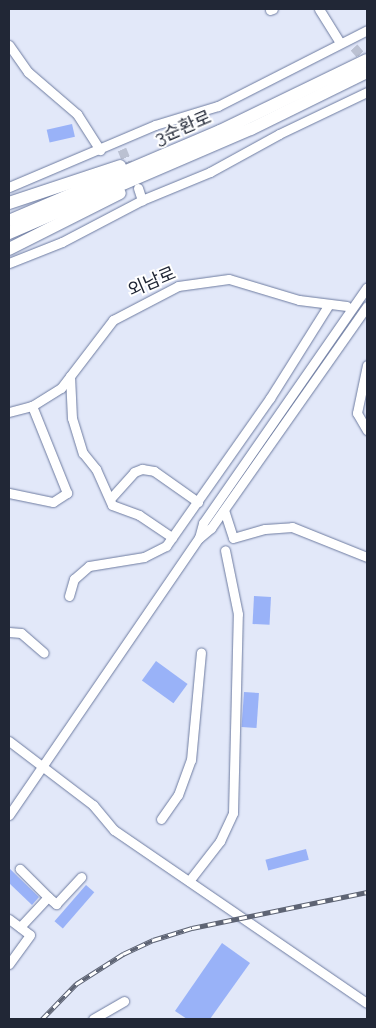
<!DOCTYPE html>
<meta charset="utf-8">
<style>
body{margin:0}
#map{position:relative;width:376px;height:1028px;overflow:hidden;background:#e2e8f9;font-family:Raleway,"Noto Sans KR",sans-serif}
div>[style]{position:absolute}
.building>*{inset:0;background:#99b2f8;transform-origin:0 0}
.minor-tunnel>*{height:9px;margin-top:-4.5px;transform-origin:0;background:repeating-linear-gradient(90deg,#bbc1d2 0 9px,transparent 0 13.5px)}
.roads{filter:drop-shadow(0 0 1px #6d7ba0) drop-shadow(0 0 1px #6d7ba0)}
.minor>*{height:9px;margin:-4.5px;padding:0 4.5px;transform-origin:4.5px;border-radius:4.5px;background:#fff}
.highway>*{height:12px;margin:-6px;padding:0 6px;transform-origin:6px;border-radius:6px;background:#fff}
.rail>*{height:4.5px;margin-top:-2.25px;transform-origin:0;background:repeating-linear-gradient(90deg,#fff 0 8px,#5e6474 0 16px);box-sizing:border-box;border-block:1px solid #5e6474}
span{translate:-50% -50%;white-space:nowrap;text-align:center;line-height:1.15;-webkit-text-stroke:4px #fff;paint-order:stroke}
.street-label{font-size:18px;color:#212736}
.frame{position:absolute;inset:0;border:10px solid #212736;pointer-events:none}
</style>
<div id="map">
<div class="building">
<div style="left:72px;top:124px;width:13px;height:26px;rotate:77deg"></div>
<div style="left:254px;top:596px;width:17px;height:28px;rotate:3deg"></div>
<div style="left:156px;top:661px;width:39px;height:24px;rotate:36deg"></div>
<div style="left:244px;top:692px;width:15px;height:35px;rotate:4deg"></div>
<div style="left:306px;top:849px;width:11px;height:42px;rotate:75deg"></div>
<div style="clip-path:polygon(9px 868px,39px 897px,32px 905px,9px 883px)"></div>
<div style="left:86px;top:885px;width:11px;height:48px;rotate:41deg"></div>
<div style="clip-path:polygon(222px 943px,250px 963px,210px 1019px,187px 1019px,175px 1011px)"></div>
</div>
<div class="minor-tunnel">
<div style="left:354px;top:47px;width:20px;rotate:49deg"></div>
<div style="left:122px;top:149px;width:27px;rotate:68deg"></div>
</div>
<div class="roads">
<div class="minor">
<div style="left:319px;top:9px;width:39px;rotate:58deg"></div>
<div style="left:270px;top:10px;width:3px;rotate:-18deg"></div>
<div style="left:9px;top:45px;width:33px;rotate:55deg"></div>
<div style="left:28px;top:72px;width:65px;rotate:40.6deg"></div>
<div style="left:77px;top:114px;width:43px;rotate:57.4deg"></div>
<div style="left:9px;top:187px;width:159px;rotate:-23deg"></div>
<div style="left:155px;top:125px;width:66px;rotate:-16.8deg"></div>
<div style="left:218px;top:106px;width:167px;rotate:-27deg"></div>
<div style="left:138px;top:188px;width:13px;rotate:72deg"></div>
<div style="left:9px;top:263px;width:57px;rotate:-21.6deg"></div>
<div style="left:62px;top:242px;width:90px;rotate:-27.7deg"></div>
<div style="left:142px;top:200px;width:74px;rotate:-22.4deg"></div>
<div style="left:210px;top:172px;width:79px;rotate:-28.8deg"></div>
<div style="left:279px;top:134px;width:98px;rotate:-25.5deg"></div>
<div style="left:367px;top:365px;width:49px;rotate:101.8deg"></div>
<div style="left:357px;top:413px;width:20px;rotate:60deg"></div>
<div style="left:70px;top:376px;width:42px;rotate:87.3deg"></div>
<div style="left:72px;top:418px;width:37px;rotate:73deg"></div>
<div style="left:83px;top:453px;width:21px;rotate:51deg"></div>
<div style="left:96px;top:469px;width:39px;rotate:66deg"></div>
<div style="left:112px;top:505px;width:29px;rotate:20deg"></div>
<div style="left:139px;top:515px;width:40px;rotate:34deg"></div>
<div style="left:9px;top:412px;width:24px;rotate:-15deg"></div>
<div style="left:32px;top:406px;width:34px;rotate:-32deg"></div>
<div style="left:61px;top:388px;width:86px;rotate:-52.6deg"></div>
<div style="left:113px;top:320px;width:73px;rotate:-27.6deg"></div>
<div style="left:178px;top:286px;width:51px;rotate:-7.8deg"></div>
<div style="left:229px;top:279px;width:73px;rotate:16.7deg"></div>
<div style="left:299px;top:300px;width:48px;rotate:7.1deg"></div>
<div style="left:9px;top:493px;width:45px;rotate:11.6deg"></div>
<div style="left:53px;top:502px;width:17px;rotate:-33deg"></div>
<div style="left:67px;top:493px;width:94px;rotate:-111.9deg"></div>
<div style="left:110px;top:499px;width:36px;rotate:-48deg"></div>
<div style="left:134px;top:472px;width:9px;rotate:-21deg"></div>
<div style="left:142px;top:469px;width:12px;rotate:9deg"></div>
<div style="left:154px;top:471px;width:54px;rotate:35.2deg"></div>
<div style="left:224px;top:510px;width:29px;rotate:72deg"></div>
<div style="left:233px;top:538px;width:33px;rotate:-16deg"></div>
<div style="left:265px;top:529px;width:27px;rotate:-4deg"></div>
<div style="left:292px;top:527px;width:81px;rotate:21.8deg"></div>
<div style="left:199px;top:538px;width:16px;rotate:-75deg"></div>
<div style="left:203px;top:523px;width:287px;rotate:-55.2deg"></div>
<div style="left:69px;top:596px;width:18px;rotate:-74deg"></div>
<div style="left:74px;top:579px;width:20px;rotate:-41deg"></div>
<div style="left:89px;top:566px;width:56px;rotate:-9.3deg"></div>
<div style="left:144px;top:557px;width:25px;rotate:-27deg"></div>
<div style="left:166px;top:546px;width:181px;rotate:-54.9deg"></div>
<div style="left:270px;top:398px;width:109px;rotate:-57.8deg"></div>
<div style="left:9px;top:632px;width:12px;rotate:5deg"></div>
<div style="left:21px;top:633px;width:30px;rotate:41deg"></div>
<div style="left:9px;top:741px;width:106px;rotate:37.3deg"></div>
<div style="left:93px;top:805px;width:33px;rotate:50deg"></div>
<div style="left:114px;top:830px;width:306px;rotate:34.4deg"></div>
<div style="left:9px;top:815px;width:336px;rotate:-55.6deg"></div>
<div style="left:199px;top:538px;width:16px;rotate:-40deg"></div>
<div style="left:211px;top:528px;width:271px;rotate:-54.9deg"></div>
<div style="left:161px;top:819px;width:29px;rotate:-55deg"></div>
<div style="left:178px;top:795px;width:37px;rotate:-70deg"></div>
<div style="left:191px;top:760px;width:108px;rotate:-84.7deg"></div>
<div style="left:189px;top:881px;width:51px;rotate:-52.2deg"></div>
<div style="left:220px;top:841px;width:31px;rotate:-65deg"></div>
<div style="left:233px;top:813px;width:199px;rotate:-88.6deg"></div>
<div style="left:238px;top:614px;width:65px;rotate:-101.5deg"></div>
<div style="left:48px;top:897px;width:11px;rotate:41deg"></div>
<div style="left:56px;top:904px;width:37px;rotate:-47deg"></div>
<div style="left:9px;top:919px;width:26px;rotate:37deg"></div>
<div style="left:30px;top:935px;width:36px;rotate:126deg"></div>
<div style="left:20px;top:927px;width:41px;rotate:-47deg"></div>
<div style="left:48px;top:897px;width:40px;rotate:-135deg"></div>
<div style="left:93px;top:1019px;width:36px;rotate:-30deg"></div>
</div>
<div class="highway">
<div style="left:9px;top:203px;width:117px;rotate:-18.4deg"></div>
<div style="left:9px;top:221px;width:229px;rotate:-23.1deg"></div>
<div style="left:220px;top:131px;width:163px;rotate:-25.8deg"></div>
<div style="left:9px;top:233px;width:263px;rotate:-23.3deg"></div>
<div style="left:251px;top:129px;width:129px;rotate:-26.2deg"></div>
<div style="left:9px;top:249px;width:124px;rotate:-26.8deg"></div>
</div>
</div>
<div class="rail">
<div style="left:42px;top:1019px;width:49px;rotate:-45.8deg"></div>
<div style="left:76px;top:984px;width:56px;rotate:-32.6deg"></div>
<div style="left:123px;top:954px;width:33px;rotate:-25deg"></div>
<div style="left:153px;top:940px;width:41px;rotate:-17.1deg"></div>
<div style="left:192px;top:928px;width:179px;rotate:-11.6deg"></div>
</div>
<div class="street-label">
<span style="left:183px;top:128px;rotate:-23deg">3순환로</span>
<span style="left:152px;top:282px;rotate:-23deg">외남로</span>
</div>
<div class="frame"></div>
</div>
